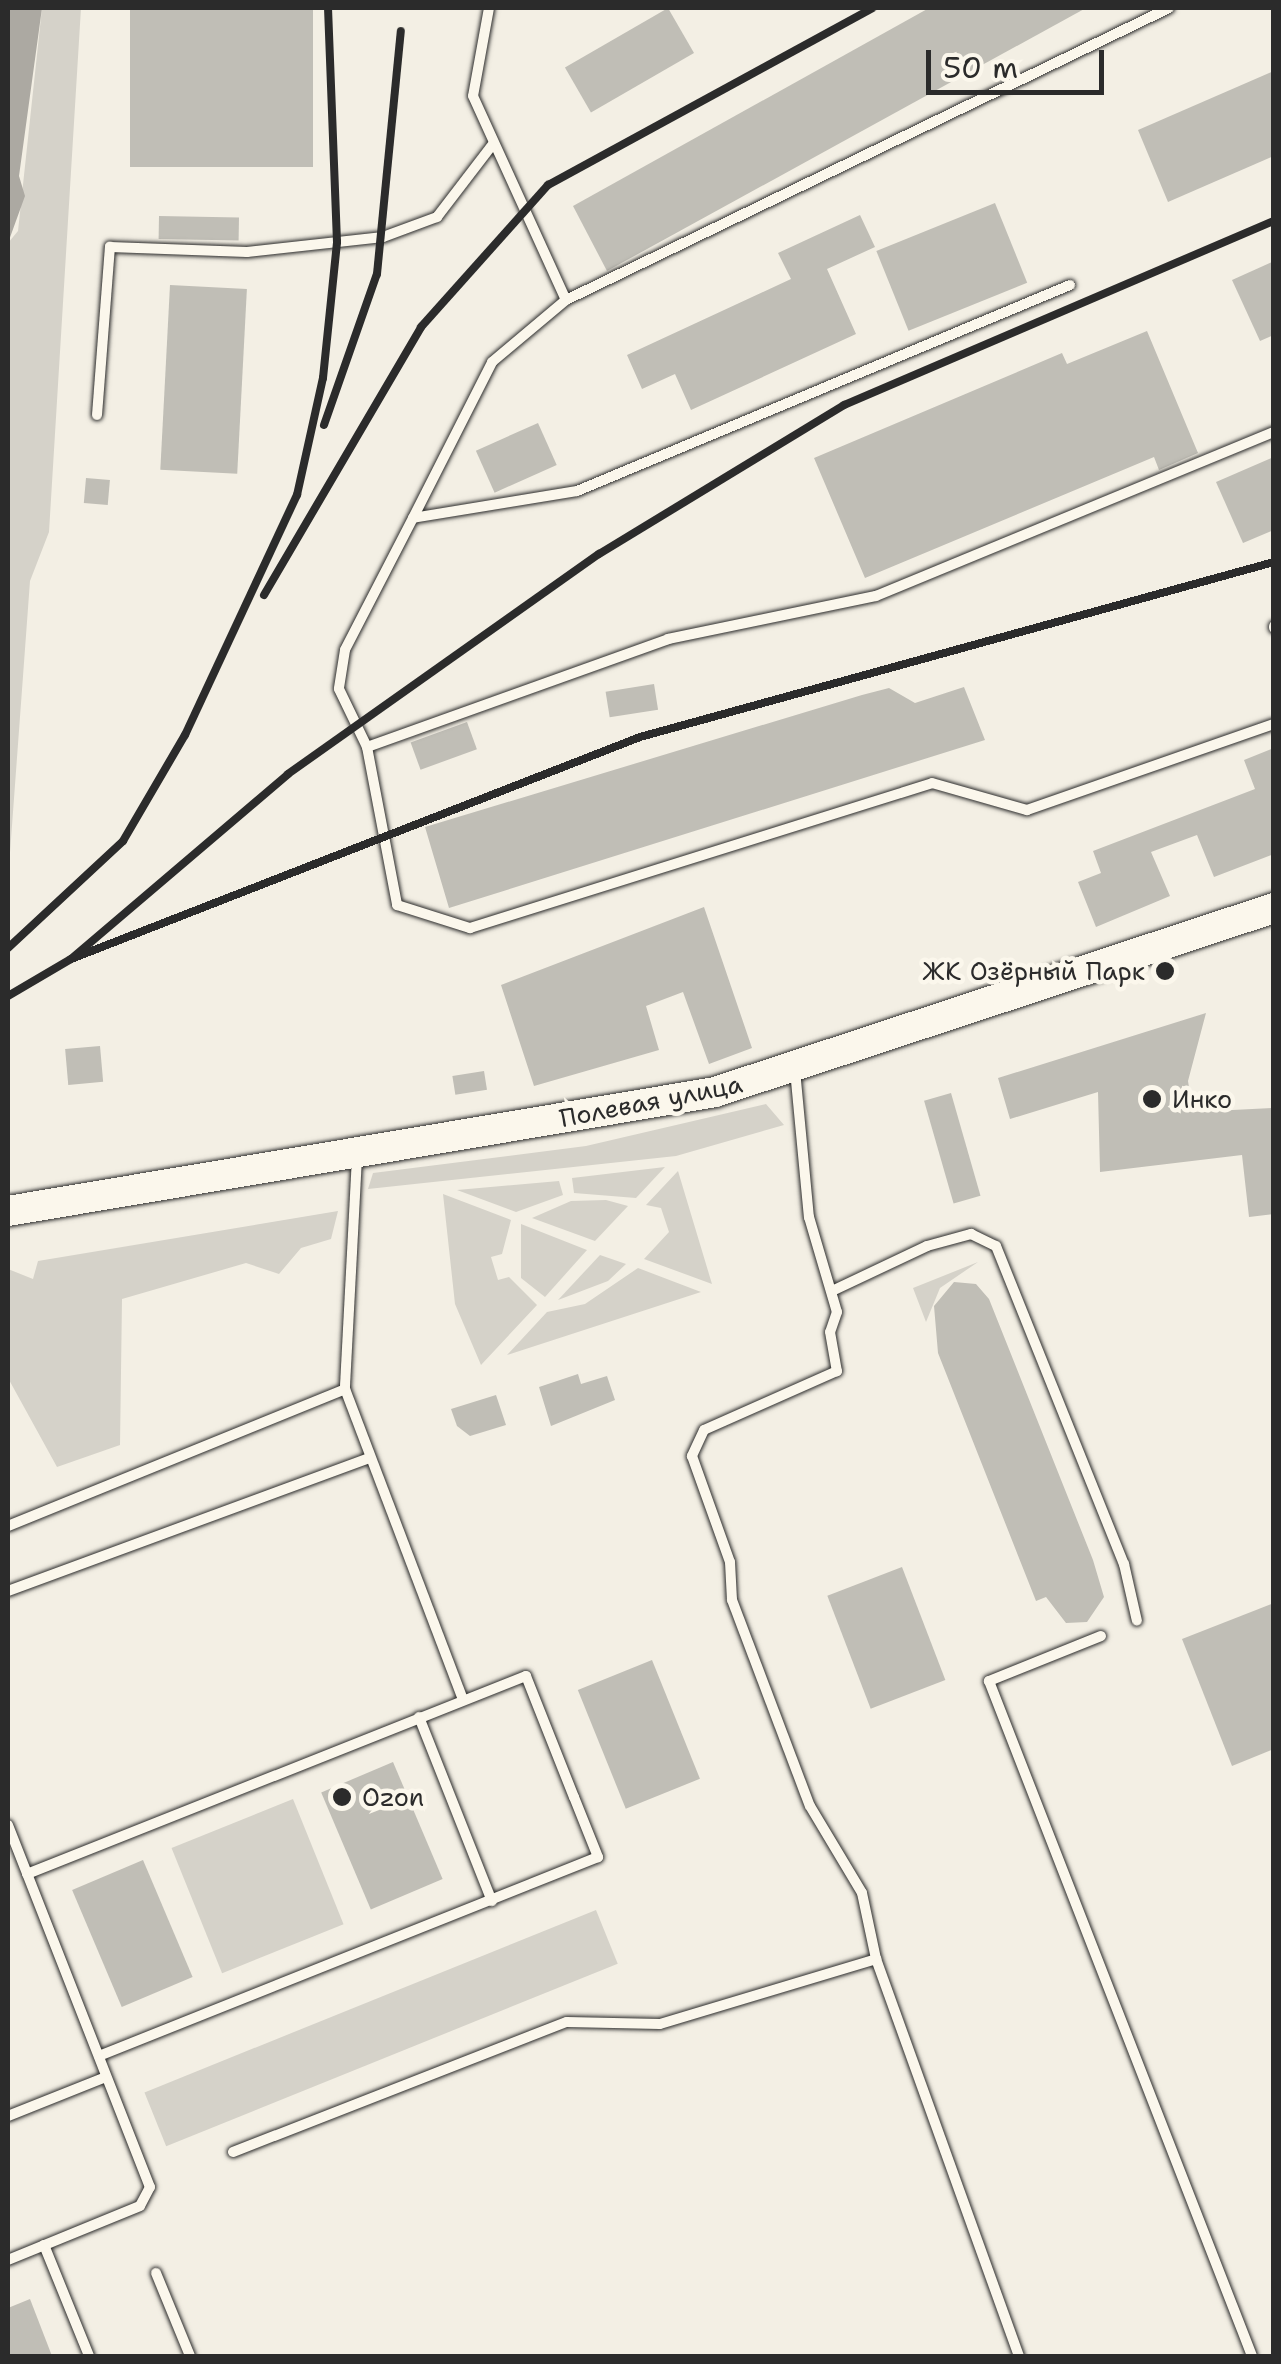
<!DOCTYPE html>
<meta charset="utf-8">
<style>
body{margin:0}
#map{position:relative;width:1281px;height:2364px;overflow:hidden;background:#f3efe4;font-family:"Shantell Sans",sans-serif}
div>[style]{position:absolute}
.green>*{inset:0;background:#d5d2c9;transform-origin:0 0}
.water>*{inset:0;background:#aca9a2}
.building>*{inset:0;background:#c0beb6;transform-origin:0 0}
.roads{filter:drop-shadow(0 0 2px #2b2b2b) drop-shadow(0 0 2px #2b2b2b)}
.lane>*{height:10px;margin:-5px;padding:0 5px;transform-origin:5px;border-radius:5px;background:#fbf7ec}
.secondary>*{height:30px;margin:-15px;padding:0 15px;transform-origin:15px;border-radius:15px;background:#fbf7ec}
.rail>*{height:8px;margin:-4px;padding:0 4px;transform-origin:4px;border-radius:4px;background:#2b2b2b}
.dots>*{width:28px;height:28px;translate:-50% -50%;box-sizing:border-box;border:5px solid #fbf7ec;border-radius:50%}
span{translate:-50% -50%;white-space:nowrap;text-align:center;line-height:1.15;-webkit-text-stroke:9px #fbf7ec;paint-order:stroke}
.poi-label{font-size:25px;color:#2b2b2b}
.right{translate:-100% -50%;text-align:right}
.left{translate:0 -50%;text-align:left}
.street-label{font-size:25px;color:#2b2b2b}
.frame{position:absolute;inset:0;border:10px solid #2b2b2b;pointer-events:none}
.scale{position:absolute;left:926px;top:50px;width:178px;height:45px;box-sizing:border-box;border:5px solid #2b2b2b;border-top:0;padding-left:12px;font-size:30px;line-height:35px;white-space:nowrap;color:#2b2b2b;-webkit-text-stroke:8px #fbf7ec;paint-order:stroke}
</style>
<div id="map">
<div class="green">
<div style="clip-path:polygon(42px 8px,81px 8px,49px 532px,30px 581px,8px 880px,8px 243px,18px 231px)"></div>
<div style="clip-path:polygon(766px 1104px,784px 1125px,676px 1156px,368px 1189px,373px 1173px,586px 1146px)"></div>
<div style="clip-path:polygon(665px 1167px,636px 1198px,574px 1193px,572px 1178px)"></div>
<div style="clip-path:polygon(678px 1171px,712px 1284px,644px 1259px,669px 1232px,661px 1208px,646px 1205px)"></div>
<div style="clip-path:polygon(559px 1181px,563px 1195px,516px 1212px,457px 1190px)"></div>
<div style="clip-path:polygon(443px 1194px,511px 1220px,502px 1254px,491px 1257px,498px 1280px,509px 1277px,537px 1305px,481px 1365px,455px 1304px)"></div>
<div style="clip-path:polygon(606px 1200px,628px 1206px,595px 1241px,532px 1218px,571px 1201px)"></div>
<div style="clip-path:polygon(338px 1211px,331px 1239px,301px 1248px,279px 1274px,246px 1263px,122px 1299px,120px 1445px,57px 1467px,8px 1378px,8px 1269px,33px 1279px,38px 1261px)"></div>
<div style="clip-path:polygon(521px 1224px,587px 1250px,545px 1297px,521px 1278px)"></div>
<div style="clip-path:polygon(600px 1255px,626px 1264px,608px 1281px,558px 1300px)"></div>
<div style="clip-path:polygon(978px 1262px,940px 1288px,926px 1322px,913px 1288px)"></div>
<div style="clip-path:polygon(638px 1268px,701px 1292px,507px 1355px,547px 1312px,585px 1304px)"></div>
<div style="left:293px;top:1799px;width:135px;height:131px;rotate:68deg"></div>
<div style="left:596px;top:1910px;width:58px;height:487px;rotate:68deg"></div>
</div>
<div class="water">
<div style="clip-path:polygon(8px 8px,42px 8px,19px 176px,25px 196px,8px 243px)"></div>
</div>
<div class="building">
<div style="left:130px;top:8px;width:183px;height:159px"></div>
<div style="left:668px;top:8px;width:52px;height:119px;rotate:60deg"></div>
<div style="clip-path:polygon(929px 8px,1086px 8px,607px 271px,573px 206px)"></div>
<div style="clip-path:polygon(1274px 71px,1274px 156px,1168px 202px,1138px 130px)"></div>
<div style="left:995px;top:203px;width:86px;height:128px;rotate:68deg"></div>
<div style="clip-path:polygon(860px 215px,875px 247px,827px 269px,856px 334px,691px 410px,675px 374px,642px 389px,627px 355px,791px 279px,778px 253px)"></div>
<div style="left:159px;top:216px;width:80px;height:23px;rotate:1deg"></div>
<div style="clip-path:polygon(1274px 261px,1274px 335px,1260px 341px,1232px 280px)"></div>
<div style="left:170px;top:285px;width:77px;height:185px;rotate:3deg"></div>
<div style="clip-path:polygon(1147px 331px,1198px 453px,1159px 470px,1154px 457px,865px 578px,814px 458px,1062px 353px,1067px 364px)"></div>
<div style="left:538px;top:423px;width:46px;height:68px;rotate:66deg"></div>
<div style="clip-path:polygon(1274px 457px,1274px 530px,1243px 543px,1216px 482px)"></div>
<div style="left:86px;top:478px;width:24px;height:25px;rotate:5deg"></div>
<div style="left:654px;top:684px;width:26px;height:49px;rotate:81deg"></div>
<div style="clip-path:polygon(964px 687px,985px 740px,449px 908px,425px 827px,862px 695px,889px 688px,915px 703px)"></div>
<div style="left:467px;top:722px;width:29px;height:60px;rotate:70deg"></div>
<div style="clip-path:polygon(1274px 748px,1274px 854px,1214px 877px,1197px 835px,1151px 852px,1170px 896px,1096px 927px,1078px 882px,1101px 873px,1093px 851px,1255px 789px,1244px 760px)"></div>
<div style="clip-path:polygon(704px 907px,752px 1048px,709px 1064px,683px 992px,646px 1006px,659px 1050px,534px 1086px,501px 985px)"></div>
<div style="clip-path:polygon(1206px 1013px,1188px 1081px,1193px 1112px,1274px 1108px,1274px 1214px,1249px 1217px,1242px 1155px,1100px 1172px,1098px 1092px,1010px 1119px,998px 1078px)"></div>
<div style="left:100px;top:1046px;width:36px;height:35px;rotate:85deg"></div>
<div style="left:484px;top:1071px;width:19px;height:32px;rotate:81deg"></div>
<div style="left:951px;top:1093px;width:107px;height:28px;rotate:74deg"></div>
<div style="clip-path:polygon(954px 1282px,976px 1284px,989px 1299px,1093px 1560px,1104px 1597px,1087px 1622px,1066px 1623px,1046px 1597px,1036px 1601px,938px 1353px,934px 1306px)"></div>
<div style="clip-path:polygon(578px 1374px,581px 1384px,607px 1376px,615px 1400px,551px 1426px,539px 1387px)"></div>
<div style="clip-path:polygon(496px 1395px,506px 1425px,470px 1436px,457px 1426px,451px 1409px)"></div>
<div style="left:902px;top:1567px;width:121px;height:80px;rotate:69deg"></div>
<div style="clip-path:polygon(1274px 1603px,1274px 1749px,1232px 1766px,1182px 1639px)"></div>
<div style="left:652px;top:1660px;width:128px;height:80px;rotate:68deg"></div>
<div style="left:393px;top:1762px;width:127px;height:78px;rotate:67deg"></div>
<div style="left:143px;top:1860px;width:127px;height:77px;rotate:67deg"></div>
<div style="clip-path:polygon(30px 2299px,52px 2356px,8px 2356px,8px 2308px)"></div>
</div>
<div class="roads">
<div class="lane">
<div style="left:489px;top:8px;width:89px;rotate:100.3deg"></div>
<div style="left:473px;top:96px;width:224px;rotate:65.5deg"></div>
<div style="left:1070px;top:285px;width:534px;rotate:157.32deg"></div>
<div style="left:577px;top:491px;width:166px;rotate:170.7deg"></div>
<div style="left:413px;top:518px;width:175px;rotate:-63.1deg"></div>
<div style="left:492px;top:362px;width:97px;rotate:-40deg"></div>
<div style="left:566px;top:300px;width:670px;rotate:-25.84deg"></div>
<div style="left:97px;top:415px;width:169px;rotate:-85.6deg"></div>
<div style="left:110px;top:247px;width:137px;rotate:2.1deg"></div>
<div style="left:247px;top:252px;width:137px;rotate:-6.3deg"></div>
<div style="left:383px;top:237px;width:58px;rotate:-20.3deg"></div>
<div style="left:437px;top:217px;width:92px;rotate:-52.5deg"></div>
<div style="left:413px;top:518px;width:148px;rotate:117.3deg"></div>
<div style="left:345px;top:650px;width:39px;rotate:99deg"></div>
<div style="left:339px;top:689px;width:64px;rotate:64.2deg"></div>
<div style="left:367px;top:747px;width:161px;rotate:79.2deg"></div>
<div style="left:397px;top:905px;width:77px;rotate:17.5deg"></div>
<div style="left:470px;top:928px;width:484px;rotate:-17.4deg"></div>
<div style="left:932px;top:783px;width:99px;rotate:15.9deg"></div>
<div style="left:1027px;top:810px;width:262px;rotate:-19.2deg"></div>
<div style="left:1274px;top:626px;width:2px;rotate:90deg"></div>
<div style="left:367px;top:747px;width:320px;rotate:-19.7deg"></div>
<div style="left:668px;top:639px;width:212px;rotate:-11.7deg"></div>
<div style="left:876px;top:596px;width:430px;rotate:-22.4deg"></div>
<div style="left:795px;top:1070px;width:148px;rotate:84.6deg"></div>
<div style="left:809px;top:1217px;width:99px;rotate:73.6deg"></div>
<div style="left:837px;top:1312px;width:21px;rotate:109deg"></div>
<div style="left:830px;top:1332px;width:40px;rotate:80deg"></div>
<div style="left:837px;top:1371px;width:145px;rotate:156.1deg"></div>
<div style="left:704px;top:1430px;width:29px;rotate:115deg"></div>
<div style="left:692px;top:1456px;width:113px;rotate:70.3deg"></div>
<div style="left:730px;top:1562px;width:38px;rotate:87deg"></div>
<div style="left:732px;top:1600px;width:220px;rotate:69.3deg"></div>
<div style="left:810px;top:1806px;width:101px;rotate:59.1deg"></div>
<div style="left:862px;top:1893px;width:67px;rotate:78deg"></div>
<div style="left:876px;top:1959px;width:422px;rotate:70.2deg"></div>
<div style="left:357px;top:1157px;width:232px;rotate:93deg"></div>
<div style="left:345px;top:1389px;width:332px;rotate:69.2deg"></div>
<div style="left:832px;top:1291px;width:105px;rotate:-25.3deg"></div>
<div style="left:927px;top:1246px;width:46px;rotate:-15.3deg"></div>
<div style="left:971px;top:1234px;width:28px;rotate:26deg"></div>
<div style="left:996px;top:1246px;width:343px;rotate:68.1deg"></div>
<div style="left:1124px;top:1564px;width:58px;rotate:77.2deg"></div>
<div style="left:8px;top:1526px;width:364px;rotate:-22.1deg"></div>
<div style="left:8px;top:1591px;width:385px;rotate:-20.2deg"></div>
<div style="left:1101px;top:1636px;width:121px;rotate:158.1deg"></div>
<div style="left:989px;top:1681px;width:724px;rotate:68.71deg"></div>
<div style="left:419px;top:1717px;width:198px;rotate:68.4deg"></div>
<div style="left:8px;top:1825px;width:389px;rotate:68.6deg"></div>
<div style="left:150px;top:2187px;width:21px;rotate:118deg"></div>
<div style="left:140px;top:2206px;width:143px;rotate:157.8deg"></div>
<div style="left:27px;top:1874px;width:537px;rotate:-21.64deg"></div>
<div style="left:526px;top:1676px;width:130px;rotate:68.4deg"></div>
<div style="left:574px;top:1797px;width:65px;rotate:68.2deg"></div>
<div style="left:598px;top:1857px;width:537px;rotate:158.26deg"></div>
<div style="left:8px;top:2116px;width:105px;rotate:-21.7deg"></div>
<div style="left:233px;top:2152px;width:358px;rotate:-21.3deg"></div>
<div style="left:567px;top:2022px;width:93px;rotate:1.2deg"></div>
<div style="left:660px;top:2024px;width:226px;rotate:-16.7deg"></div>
<div style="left:44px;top:2245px;width:120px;rotate:67.9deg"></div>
<div style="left:156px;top:2273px;width:90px;rotate:67.7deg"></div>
</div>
<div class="secondary">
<div style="left:8px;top:1211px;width:717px;rotate:-9.55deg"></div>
<div style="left:715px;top:1092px;width:589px;rotate:-18.22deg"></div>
</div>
</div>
<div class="rail">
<div style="left:324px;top:425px;width:160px;rotate:-70.7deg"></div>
<div style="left:377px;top:274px;width:244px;rotate:-84.4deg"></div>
<div style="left:264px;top:595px;width:311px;rotate:-59.6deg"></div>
<div style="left:421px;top:327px;width:191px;rotate:-48.2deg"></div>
<div style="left:548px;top:185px;width:369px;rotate:-28.6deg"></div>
<div style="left:8px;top:948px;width:157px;rotate:-42.9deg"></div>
<div style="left:123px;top:841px;width:123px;rotate:-59.7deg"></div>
<div style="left:185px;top:735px;width:265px;rotate:-65deg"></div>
<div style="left:297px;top:495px;width:120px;rotate:-77.5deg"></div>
<div style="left:323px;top:378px;width:137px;rotate:-84.1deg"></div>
<div style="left:337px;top:242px;width:234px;rotate:-92.2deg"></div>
<div style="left:71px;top:959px;width:285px;rotate:-40.4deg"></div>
<div style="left:288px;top:774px;width:381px;rotate:-35.3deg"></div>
<div style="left:599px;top:554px;width:287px;rotate:-31.3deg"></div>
<div style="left:844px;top:405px;width:468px;rotate:-23.2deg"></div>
<div style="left:8px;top:996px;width:73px;rotate:-30.4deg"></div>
<div style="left:71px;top:959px;width:611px;rotate:-21.31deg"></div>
<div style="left:640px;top:737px;width:658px;rotate:-15.43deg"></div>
</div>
<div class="dots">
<div style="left:1165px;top:971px;background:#2b2b2b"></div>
<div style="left:1152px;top:1099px;background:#2b2b2b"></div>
<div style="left:342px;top:1797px;background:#2b2b2b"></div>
</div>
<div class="poi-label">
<span class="right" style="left:1145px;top:971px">ЖК Озёрный Парк</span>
<span class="left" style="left:1172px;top:1099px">Инко</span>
<span class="left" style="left:362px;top:1797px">Ozon</span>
</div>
<div class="street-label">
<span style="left:651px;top:1101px;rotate:-11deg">Полевая улица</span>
</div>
<div class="frame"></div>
<div class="scale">50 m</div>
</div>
